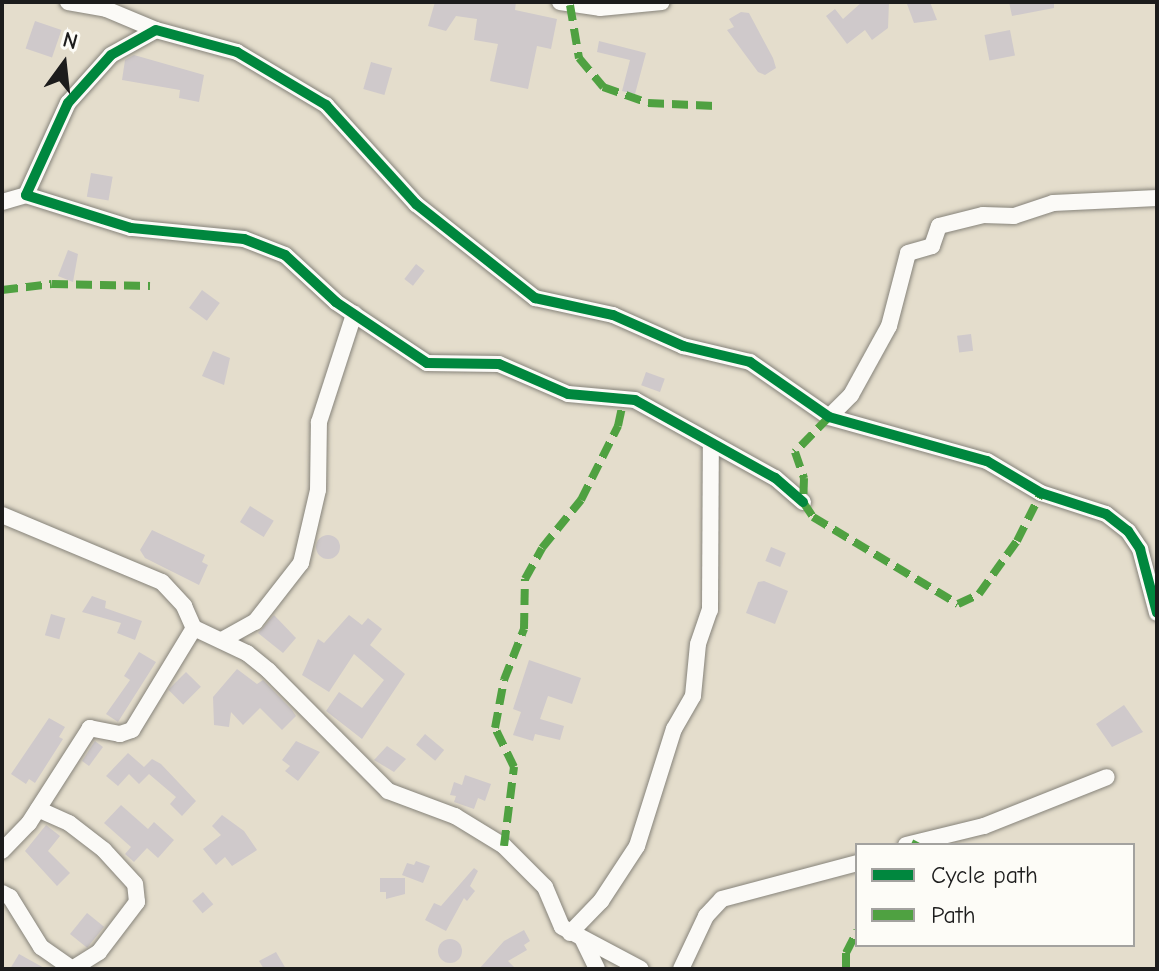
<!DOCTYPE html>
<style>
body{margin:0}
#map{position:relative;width:1159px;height:971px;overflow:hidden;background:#e4ddcc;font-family:"Comic Neue",sans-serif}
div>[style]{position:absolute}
.building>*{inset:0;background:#cfc9cb;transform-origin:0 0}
.round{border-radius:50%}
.roads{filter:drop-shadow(0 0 2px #86837a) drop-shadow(0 0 2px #86837a)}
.street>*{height:16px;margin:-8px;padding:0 8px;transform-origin:8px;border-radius:8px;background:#fbfaf7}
.quiet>*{height:8px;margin-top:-4px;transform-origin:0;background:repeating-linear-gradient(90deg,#4fa141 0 16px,transparent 0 24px)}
.cycleway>*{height:10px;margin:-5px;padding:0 5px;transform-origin:5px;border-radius:5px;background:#00873e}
span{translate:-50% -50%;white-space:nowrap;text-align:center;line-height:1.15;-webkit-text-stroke:6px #fdfcf7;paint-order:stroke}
.frame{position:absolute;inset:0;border:4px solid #1c1c1c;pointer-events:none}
.legend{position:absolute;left:855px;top:843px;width:280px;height:104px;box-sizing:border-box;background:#fdfcf7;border:2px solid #a3a29f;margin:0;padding:10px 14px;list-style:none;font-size:24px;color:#1c1c1c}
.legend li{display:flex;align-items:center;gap:16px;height:40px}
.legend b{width:40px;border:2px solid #a3a29f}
.north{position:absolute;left:24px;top:24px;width:80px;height:80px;-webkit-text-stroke:6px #fdfcf7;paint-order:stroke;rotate:15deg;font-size:22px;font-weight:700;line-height:32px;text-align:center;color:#1c1c1c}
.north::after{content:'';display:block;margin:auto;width:28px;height:36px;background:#1c1c1c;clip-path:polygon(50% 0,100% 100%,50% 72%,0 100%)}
</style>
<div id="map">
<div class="building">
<div style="clip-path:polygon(435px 2px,516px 2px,515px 10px,557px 19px,551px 49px,537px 46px,528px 89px,490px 81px,498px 44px,474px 40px,477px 19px,456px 16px,446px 31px,428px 26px)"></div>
<div style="clip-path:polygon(862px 2px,889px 2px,888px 28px,872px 40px,865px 30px,847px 44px,826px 16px,835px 9px,843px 19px)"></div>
<div style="clip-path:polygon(930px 2px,937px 20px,914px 23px,907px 4px)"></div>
<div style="clip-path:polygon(1009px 2px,1054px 2px,1054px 8px,1012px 16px)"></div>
<div style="clip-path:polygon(741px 12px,749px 13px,773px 58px,776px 68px,765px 75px,758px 72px,727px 30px,734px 27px,729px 19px)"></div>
<div style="left:35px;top:21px;width:28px;height:29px;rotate:19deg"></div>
<div style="left:1010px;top:30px;width:26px;height:26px;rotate:79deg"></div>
<div style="clip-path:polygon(599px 41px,646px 53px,635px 94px,622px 91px,630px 60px,597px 52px)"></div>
<div style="clip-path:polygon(134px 55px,204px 75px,199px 102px,179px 98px,180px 90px,122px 80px,125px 60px)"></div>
<div style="left:371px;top:62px;width:22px;height:28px;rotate:16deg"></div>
<div style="left:91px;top:173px;width:22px;height:24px;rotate:10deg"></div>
<div style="clip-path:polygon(68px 250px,78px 254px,73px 282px,58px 276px)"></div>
<div style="left:416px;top:264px;width:11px;height:19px;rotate:38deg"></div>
<div style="left:202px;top:290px;width:22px;height:22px;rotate:36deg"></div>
<div style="left:971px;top:334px;width:17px;height:14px;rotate:83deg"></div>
<div style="clip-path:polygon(213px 351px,230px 358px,224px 385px,202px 376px)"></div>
<div style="left:646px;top:372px;width:20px;height:14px;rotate:20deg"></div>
<div style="left:250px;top:506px;width:28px;height:19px;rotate:32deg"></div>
<div style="clip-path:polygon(152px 530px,205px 555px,202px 562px,208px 565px,199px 585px,145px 558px,140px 550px)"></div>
<div class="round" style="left:316px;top:535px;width:24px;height:24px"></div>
<div style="left:771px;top:547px;width:16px;height:15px;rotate:22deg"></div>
<div style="clip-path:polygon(764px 581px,788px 591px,775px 624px,746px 613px,758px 582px)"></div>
<div style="clip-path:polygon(92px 596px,106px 601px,105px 608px,142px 621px,135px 640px,117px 633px,121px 623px,82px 612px)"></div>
<div style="left:51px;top:614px;width:15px;height:22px;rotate:16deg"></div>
<div style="clip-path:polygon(274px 615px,296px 638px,283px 653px,258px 633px)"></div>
<div style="clip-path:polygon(349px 615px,362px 625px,368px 618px,382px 629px,370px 645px,405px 674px,362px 739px,326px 711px,339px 692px,362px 708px,384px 680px,354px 654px,329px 692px,302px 675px,318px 639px,324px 643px)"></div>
<div style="clip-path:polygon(139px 652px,156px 662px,118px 722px,106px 714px,130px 680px,124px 676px)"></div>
<div style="clip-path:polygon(529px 660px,581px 678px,572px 704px,548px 696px,540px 719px,564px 726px,560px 740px,535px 734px,533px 741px,513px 735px,521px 712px,513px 709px)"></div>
<div style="clip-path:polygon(237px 669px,257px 684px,263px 680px,292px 710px,296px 716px,282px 730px,260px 708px,243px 725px,231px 712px,229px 727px,214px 725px,213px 697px)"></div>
<div style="left:186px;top:672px;width:21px;height:25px;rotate:45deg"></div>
<div style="clip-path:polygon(1124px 705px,1143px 732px,1112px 747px,1096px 724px)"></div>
<div style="clip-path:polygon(49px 718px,65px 727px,59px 737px,63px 739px,35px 783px,29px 779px,26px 784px,11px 774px)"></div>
<div style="left:425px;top:734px;width:25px;height:14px;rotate:40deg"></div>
<div style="clip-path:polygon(95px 741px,103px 747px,89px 766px,82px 761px)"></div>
<div style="clip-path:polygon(296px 741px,320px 752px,298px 781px,285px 771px,290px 766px,282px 760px)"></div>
<div style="clip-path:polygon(387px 746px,406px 759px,394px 772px,374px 760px)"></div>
<div style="clip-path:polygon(128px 753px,144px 767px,152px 759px,161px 764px,196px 801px,182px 816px,170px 804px,176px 797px,149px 774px,139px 784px,129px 774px,118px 786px,106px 776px)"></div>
<div style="clip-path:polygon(465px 775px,491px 784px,485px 801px,478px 798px,474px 809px,454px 802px,456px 796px,450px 795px,454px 782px,462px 785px)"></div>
<div style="clip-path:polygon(121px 805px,148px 829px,154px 822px,174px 840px,158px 858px,147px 848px,134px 862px,125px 854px,131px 847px,104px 823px)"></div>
<div style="clip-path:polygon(222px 815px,244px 831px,257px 850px,232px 866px,225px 857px,216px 865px,203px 849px,221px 835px,212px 826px)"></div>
<div style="clip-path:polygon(46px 825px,60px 836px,48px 851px,70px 873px,57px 886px,25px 851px)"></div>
<div style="clip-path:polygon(416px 861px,430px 866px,423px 883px,402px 875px,407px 863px,414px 865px)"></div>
<div style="clip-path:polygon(474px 868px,478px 871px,470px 886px,475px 891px,467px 901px,464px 898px,446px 931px,425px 920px,434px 903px,441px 906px)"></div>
<div style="clip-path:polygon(380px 878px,405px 878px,405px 894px,386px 899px,386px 892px,380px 892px)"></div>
<div style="left:203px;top:892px;width:16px;height:14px;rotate:50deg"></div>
<div style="left:87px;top:913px;width:22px;height:27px;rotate:39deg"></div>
<div style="clip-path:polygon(524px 930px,530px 941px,524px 945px,527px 950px,508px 961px,516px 969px,479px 969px,504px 941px)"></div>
<div class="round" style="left:438px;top:939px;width:24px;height:24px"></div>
<div style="clip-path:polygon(276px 952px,286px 969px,264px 969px,259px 961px)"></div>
<div style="clip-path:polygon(19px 954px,46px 969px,10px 969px)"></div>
</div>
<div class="roads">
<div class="street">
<div style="left:68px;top:2px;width:39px;rotate:10deg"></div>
<div style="left:106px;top:9px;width:54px;rotate:22.8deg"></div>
<div style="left:560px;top:2px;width:40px;rotate:8.5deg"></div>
<div style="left:600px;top:8px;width:62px;rotate:-5.5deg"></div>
<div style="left:2px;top:202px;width:25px;rotate:-16deg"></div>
<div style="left:829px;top:417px;width:31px;rotate:-45deg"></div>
<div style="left:851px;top:395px;width:79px;rotate:-61.2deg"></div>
<div style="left:889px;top:326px;width:75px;rotate:-75.4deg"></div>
<div style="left:908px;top:253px;width:25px;rotate:-16deg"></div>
<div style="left:932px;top:246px;width:21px;rotate:-71deg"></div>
<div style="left:939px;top:226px;width:45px;rotate:-14deg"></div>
<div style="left:983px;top:215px;width:31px;rotate:2deg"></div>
<div style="left:1014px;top:216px;width:41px;rotate:-18.4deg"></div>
<div style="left:1053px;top:203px;width:104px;rotate:-2.8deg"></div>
<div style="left:803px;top:502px;width:37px;rotate:-139deg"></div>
<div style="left:775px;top:478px;width:160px;rotate:-150.9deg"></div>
<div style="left:635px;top:400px;width:67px;rotate:-174.9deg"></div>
<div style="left:568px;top:394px;width:75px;rotate:-156.5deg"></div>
<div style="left:499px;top:364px;width:72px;rotate:-179.2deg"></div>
<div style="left:427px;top:363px;width:110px;rotate:-146.2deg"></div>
<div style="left:336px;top:302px;width:69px;rotate:-137.3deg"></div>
<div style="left:285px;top:255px;width:44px;rotate:-158.7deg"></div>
<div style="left:244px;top:239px;width:114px;rotate:-174.4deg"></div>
<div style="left:131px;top:228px;width:110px;rotate:-162.6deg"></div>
<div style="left:26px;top:195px;width:101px;rotate:-65.5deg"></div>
<div style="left:68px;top:103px;width:64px;rotate:-48.1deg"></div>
<div style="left:111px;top:55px;width:51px;rotate:-29.1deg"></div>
<div style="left:156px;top:30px;width:84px;rotate:15.2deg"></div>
<div style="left:237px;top:52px;width:104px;rotate:30.8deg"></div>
<div style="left:326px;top:105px;width:134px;rotate:47.7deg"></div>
<div style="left:416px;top:204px;width:152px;rotate:38.3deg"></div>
<div style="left:535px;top:298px;width:80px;rotate:12.3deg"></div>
<div style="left:613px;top:315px;width:77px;rotate:23.9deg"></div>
<div style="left:683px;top:346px;width:69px;rotate:13.4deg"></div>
<div style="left:750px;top:362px;width:96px;rotate:34.8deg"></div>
<div style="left:829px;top:417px;width:164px;rotate:15.6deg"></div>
<div style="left:987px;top:461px;width:63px;rotate:30.7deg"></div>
<div style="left:1041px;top:493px;width:68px;rotate:17.9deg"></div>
<div style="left:1106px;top:514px;width:28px;rotate:38deg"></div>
<div style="left:1128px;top:531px;width:22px;rotate:56deg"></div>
<div style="left:1140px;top:549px;width:66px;rotate:75.1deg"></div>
<div style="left:2px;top:515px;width:173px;rotate:22.7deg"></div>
<div style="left:162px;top:582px;width:33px;rotate:47deg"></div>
<div style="left:184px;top:606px;width:24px;rotate:66deg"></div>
<div style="left:194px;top:628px;width:119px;rotate:121.3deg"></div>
<div style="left:132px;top:730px;width:13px;rotate:162deg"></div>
<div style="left:120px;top:734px;width:31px;rotate:-169deg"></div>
<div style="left:90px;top:728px;width:113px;rotate:122.7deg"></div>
<div style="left:29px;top:823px;width:39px;rotate:134deg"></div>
<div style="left:194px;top:628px;width:59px;rotate:25.3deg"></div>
<div style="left:247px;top:653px;width:28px;rotate:39deg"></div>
<div style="left:269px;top:671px;width:169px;rotate:45.2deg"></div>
<div style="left:388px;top:791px;width:72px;rotate:20.5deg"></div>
<div style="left:455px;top:816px;width:57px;rotate:31.5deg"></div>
<div style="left:504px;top:846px;width:58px;rotate:45deg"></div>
<div style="left:545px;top:887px;width:43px;rotate:67deg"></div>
<div style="left:562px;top:927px;width:89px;rotate:28deg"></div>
<div style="left:222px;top:640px;width:38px;rotate:-29deg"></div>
<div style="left:255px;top:622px;width:75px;rotate:-52.1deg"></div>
<div style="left:301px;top:563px;width:75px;rotate:-76.9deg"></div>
<div style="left:318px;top:490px;width:68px;rotate:-89.2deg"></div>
<div style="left:319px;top:422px;width:114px;rotate:-72deg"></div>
<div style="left:906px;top:845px;width:80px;rotate:-13.7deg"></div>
<div style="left:984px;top:826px;width:132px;rotate:-21.7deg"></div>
<div style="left:2px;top:893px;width:9px;rotate:27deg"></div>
<div style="left:10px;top:897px;width:59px;rotate:58.2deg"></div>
<div style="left:41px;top:947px;width:38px;rotate:35deg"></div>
<div style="left:72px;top:969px;width:32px;rotate:-32deg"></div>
<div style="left:99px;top:952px;width:63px;rotate:-52.8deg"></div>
<div style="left:137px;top:902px;width:18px;rotate:-96deg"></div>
<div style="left:135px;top:884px;width:46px;rotate:-132.4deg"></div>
<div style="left:104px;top:850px;width:44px;rotate:-142.4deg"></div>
<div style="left:69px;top:823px;width:34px;rotate:-156deg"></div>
<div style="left:570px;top:933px;width:45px;rotate:-45.9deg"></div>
<div style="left:601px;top:901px;width:66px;rotate:-56.8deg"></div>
<div style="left:637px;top:846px;width:123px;rotate:-72.5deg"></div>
<div style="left:674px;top:729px;width:38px;rotate:-60deg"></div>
<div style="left:693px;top:696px;width:52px;rotate:-84.5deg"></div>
<div style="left:698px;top:644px;width:36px;rotate:-71deg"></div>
<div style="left:710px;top:610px;width:167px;rotate:-89.7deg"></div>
<div style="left:583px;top:940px;width:32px;rotate:64deg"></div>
<div style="left:681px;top:969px;width:59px;rotate:-64.7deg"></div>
<div style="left:706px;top:916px;width:23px;rotate:-47deg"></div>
<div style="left:722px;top:899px;width:140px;rotate:-14.9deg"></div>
</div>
</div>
<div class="quiet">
<div style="left:570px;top:5px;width:54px;rotate:80.4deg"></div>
<div style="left:579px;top:58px;width:38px;rotate:50deg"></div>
<div style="left:603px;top:87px;width:48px;rotate:19.6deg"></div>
<div style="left:648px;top:103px;width:67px;rotate:2.6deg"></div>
<div style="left:2px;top:290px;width:50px;rotate:-6.8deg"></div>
<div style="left:52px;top:284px;width:98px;rotate:1.2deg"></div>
<div style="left:829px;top:417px;width:49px;rotate:134.2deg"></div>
<div style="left:795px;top:452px;width:28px;rotate:71deg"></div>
<div style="left:804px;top:478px;width:24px;rotate:92deg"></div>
<div style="left:803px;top:502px;width:18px;rotate:56deg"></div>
<div style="left:813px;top:517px;width:169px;rotate:31deg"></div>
<div style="left:958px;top:604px;width:23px;rotate:-25deg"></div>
<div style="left:979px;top:594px;width:65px;rotate:-54.4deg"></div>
<div style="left:1017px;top:541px;width:54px;rotate:-63.4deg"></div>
<div style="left:915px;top:845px;width:4px;rotate:-63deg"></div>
<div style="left:504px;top:846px;width:80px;rotate:-82.8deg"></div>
<div style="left:514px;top:767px;width:43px;rotate:-116deg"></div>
<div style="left:495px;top:728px;width:49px;rotate:-79.4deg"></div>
<div style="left:504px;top:680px;width:55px;rotate:-68.6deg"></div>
<div style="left:524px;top:629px;width:50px;rotate:-88.9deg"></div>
<div style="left:525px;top:579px;width:35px;rotate:-61deg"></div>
<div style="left:542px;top:548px;width:62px;rotate:-50.9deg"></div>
<div style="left:581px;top:500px;width:83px;rotate:-63.4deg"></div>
<div style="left:618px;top:426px;width:30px;rotate:-78deg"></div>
<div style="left:846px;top:969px;width:16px;rotate:-90deg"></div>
<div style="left:846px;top:953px;width:25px;rotate:-63deg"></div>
</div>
<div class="cycleway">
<div style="left:803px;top:502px;width:37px;rotate:-139deg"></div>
<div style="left:775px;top:478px;width:160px;rotate:-150.9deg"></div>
<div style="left:635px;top:400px;width:67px;rotate:-174.9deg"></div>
<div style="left:568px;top:394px;width:75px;rotate:-156.5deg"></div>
<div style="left:499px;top:364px;width:72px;rotate:-179.2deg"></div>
<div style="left:427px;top:363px;width:110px;rotate:-146.2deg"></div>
<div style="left:336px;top:302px;width:69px;rotate:-137.3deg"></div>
<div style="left:285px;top:255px;width:44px;rotate:-158.7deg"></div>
<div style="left:244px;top:239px;width:114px;rotate:-174.4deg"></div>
<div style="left:131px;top:228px;width:110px;rotate:-162.6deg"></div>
<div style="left:26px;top:195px;width:101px;rotate:-65.5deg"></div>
<div style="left:68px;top:103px;width:64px;rotate:-48.1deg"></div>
<div style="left:111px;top:55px;width:51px;rotate:-29.1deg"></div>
<div style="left:156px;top:30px;width:84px;rotate:15.2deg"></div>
<div style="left:237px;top:52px;width:104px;rotate:30.8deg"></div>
<div style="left:326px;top:105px;width:134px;rotate:47.7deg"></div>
<div style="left:416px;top:204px;width:152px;rotate:38.3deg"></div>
<div style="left:535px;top:298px;width:80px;rotate:12.3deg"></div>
<div style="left:613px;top:315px;width:77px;rotate:23.9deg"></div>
<div style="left:683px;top:346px;width:69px;rotate:13.4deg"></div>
<div style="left:750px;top:362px;width:96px;rotate:34.8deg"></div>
<div style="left:829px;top:417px;width:164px;rotate:15.6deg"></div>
<div style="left:987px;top:461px;width:63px;rotate:30.7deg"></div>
<div style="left:1041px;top:493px;width:68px;rotate:17.9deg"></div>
<div style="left:1106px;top:514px;width:28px;rotate:38deg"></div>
<div style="left:1128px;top:531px;width:22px;rotate:56deg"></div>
<div style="left:1140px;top:549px;width:66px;rotate:75.1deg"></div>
</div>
<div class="frame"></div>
<ul class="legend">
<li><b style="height:10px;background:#00873e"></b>Cycle path</li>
<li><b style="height:10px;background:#4fa141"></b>Path</li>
</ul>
<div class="north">N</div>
</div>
